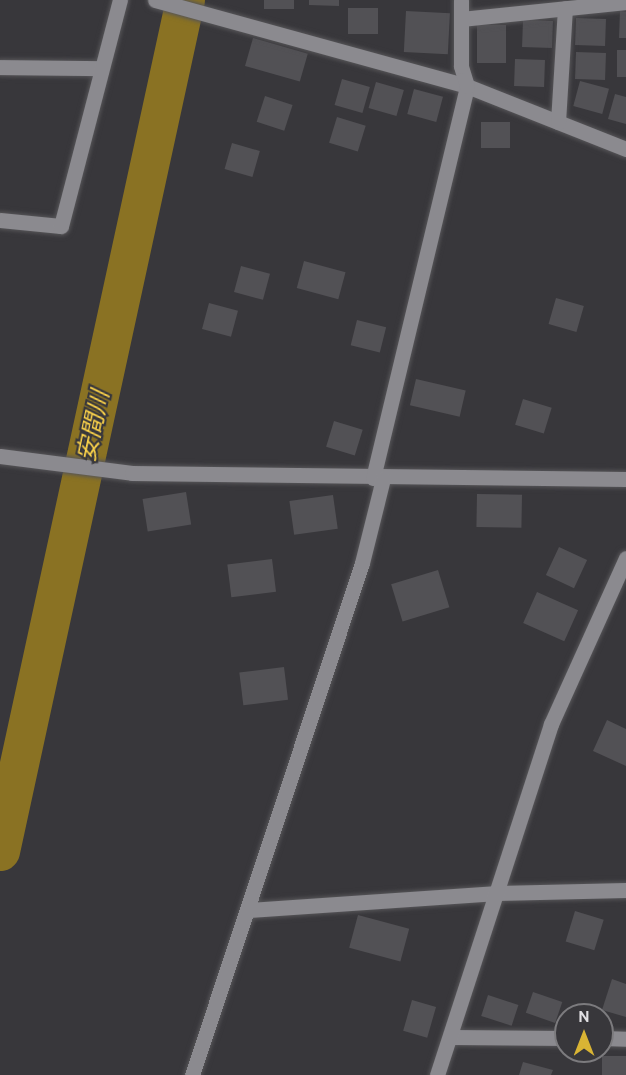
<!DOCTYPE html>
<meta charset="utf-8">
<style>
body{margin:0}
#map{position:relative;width:626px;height:1075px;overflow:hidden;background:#38373b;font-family:Cabin,"Noto Sans JP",sans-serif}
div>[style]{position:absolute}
.river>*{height:39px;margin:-19.5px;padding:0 19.5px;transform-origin:19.5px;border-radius:19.5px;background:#8a7223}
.building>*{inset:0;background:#525155;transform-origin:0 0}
.roads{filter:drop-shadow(0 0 2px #565558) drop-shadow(0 0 2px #565558)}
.street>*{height:15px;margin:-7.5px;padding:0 7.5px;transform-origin:7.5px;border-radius:7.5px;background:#8b8a8f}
span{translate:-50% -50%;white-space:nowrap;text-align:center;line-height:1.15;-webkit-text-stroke:4.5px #38373b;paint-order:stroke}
.water-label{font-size:24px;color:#fcd34a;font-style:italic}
.north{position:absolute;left:554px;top:1003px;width:60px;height:60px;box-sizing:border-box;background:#38373b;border:2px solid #7c7b7e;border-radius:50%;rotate:0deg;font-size:16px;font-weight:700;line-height:24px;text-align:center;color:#e1e0e3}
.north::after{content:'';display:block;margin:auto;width:21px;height:27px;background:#d9b434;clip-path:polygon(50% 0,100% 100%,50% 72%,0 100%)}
</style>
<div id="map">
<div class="river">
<div style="left:0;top:851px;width:871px;rotate:-77.74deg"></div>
</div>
<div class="building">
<div style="left:264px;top:0;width:30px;height:9px"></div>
<div style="clip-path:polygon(309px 0,339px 0,339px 6px,309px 5px)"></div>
<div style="left:348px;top:8px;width:30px;height:26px"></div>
<div style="left:406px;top:11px;width:44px;height:41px;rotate:3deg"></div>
<div style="clip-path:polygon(620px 11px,626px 12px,626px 38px,619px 38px)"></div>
<div style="left:576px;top:18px;width:30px;height:27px;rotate:2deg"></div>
<div style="left:523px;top:20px;width:30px;height:27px;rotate:2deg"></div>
<div style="left:477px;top:25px;width:29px;height:38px"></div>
<div style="left:253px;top:38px;width:57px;height:29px;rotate:16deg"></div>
<div style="left:617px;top:50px;width:9px;height:27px"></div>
<div style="left:576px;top:52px;width:30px;height:27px;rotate:2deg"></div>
<div style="left:515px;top:59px;width:30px;height:27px;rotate:2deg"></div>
<div style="left:342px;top:79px;width:29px;height:27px;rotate:16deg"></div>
<div style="left:580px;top:81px;width:30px;height:26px;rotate:15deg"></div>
<div style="left:376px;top:82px;width:29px;height:27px;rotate:16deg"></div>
<div style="left:414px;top:89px;width:30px;height:26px;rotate:15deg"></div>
<div style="clip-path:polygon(615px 94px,626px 97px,626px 124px,608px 119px)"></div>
<div style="left:265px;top:96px;width:29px;height:27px;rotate:18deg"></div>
<div style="left:337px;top:117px;width:30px;height:27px;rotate:17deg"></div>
<div style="left:481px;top:122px;width:29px;height:26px"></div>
<div style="left:232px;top:143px;width:29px;height:27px;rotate:16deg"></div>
<div style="left:304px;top:261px;width:43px;height:28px;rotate:15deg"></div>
<div style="left:241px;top:266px;width:30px;height:27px;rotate:15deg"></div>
<div style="left:556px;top:298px;width:29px;height:27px;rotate:16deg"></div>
<div style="left:209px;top:303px;width:30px;height:27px;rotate:15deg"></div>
<div style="left:357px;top:320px;width:30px;height:26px;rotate:14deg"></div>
<div style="left:416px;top:379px;width:51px;height:27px;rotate:13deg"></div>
<div style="left:523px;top:399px;width:30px;height:27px;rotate:17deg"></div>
<div style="left:334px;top:421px;width:30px;height:27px;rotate:17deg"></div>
<div style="left:186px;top:492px;width:33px;height:44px;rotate:81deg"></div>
<div style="left:477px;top:494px;width:45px;height:33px;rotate:1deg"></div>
<div style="left:333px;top:495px;width:34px;height:44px;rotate:82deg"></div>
<div style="left:559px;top:547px;width:31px;height:31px;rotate:25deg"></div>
<div style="left:272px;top:559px;width:33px;height:45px;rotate:83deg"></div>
<div style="left:438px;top:570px;width:39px;height:49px;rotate:73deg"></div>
<div style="left:537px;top:592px;width:45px;height:34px;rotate:24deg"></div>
<div style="left:284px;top:667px;width:33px;height:45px;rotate:83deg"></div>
<div style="clip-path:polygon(607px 720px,626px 729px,626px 766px,593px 751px)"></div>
<div style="left:575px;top:911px;width:30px;height:32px;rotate:17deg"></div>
<div style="left:358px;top:915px;width:53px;height:34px;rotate:15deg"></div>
<div style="clip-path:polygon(612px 979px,626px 984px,626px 1017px,602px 1010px)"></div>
<div style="left:533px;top:992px;width:31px;height:22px;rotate:19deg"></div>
<div style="left:488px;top:995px;width:32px;height:22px;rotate:18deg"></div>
<div style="left:412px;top:1000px;width:25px;height:32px;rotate:16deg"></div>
<div style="left:602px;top:1056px;width:24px;height:19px"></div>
<div style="clip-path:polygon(523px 1062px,553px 1070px,551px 1075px,519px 1075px)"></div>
</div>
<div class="roads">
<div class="street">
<div style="left:155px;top:0;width:324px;rotate:15.4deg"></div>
<div style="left:467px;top:86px;width:171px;rotate:21.6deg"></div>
<div style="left:461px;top:19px;width:166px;rotate:-5.9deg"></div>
<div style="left:0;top:67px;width:100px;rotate:0.6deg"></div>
<div style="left:558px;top:122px;width:114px;rotate:-86.5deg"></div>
<div style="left:0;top:220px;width:61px;rotate:5.6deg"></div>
<div style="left:61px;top:226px;width:234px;rotate:-75.4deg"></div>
<div style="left:0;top:456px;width:133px;rotate:7.3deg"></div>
<div style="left:132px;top:473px;width:494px;rotate:0.7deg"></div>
<div style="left:373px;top:478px;width:403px;rotate:-76.5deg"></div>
<div style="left:467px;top:86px;width:21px;rotate:-107deg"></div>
<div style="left:461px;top:66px;width:66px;rotate:-90deg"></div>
<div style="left:249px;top:910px;width:249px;rotate:-3.9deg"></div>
<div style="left:497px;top:893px;width:129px;rotate:-1.3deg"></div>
<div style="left:452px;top:1037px;width:114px;rotate:0.5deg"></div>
<div style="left:602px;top:1038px;width:24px;rotate:2deg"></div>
<div style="left:192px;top:1075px;width:539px;rotate:-71.63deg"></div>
<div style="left:362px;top:563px;width:87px;rotate:-76deg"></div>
<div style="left:437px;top:1075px;width:369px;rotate:-72deg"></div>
<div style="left:551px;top:724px;width:182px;rotate:-65.7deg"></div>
</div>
</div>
<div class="water-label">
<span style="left:93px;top:426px;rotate:-78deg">安間川</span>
</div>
<div class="north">N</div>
</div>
